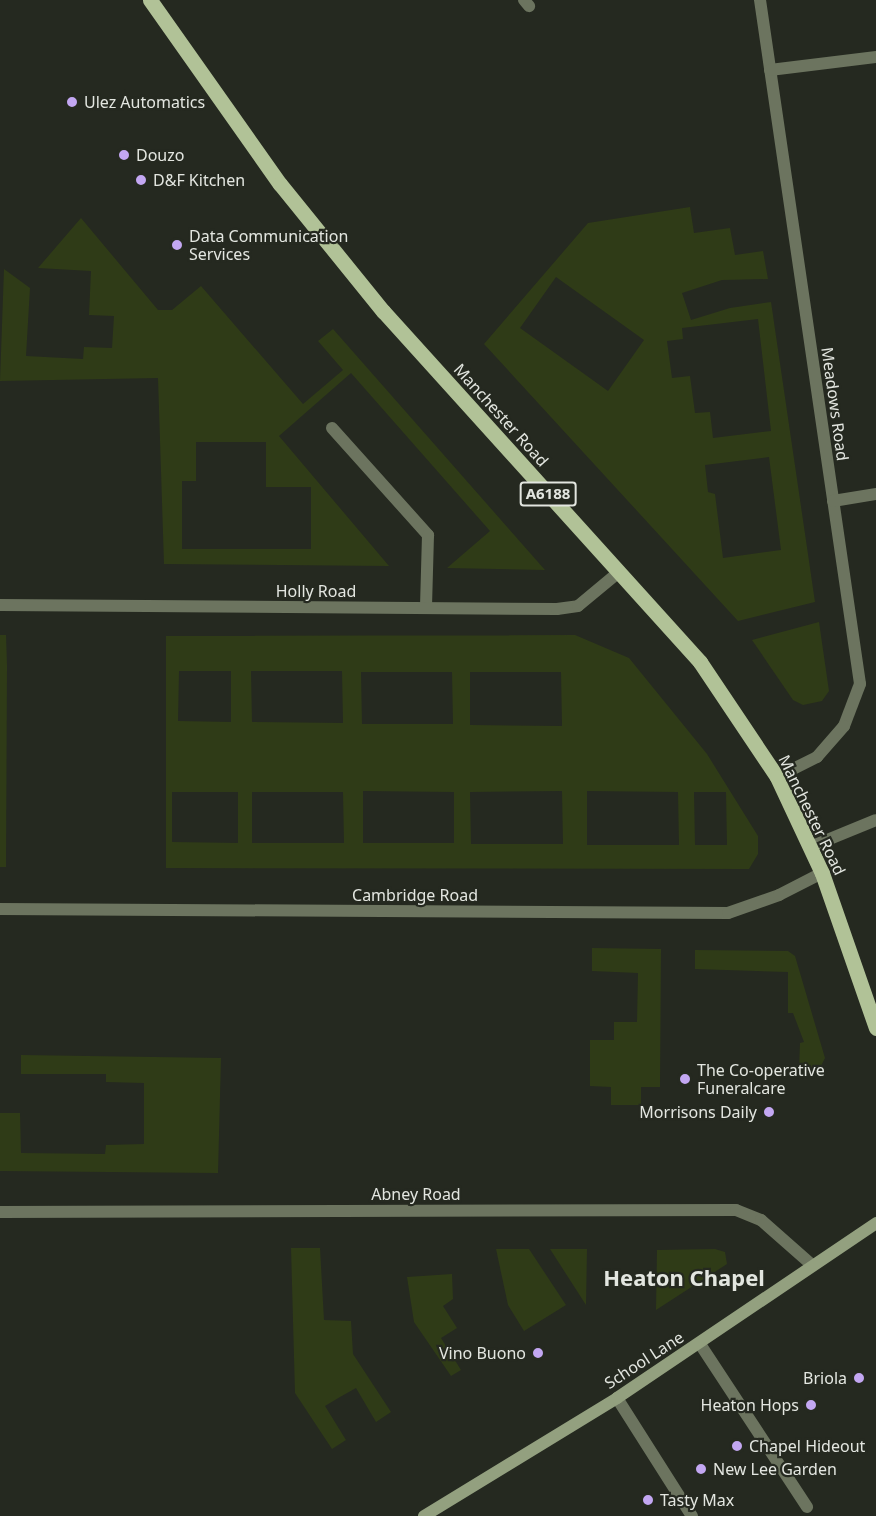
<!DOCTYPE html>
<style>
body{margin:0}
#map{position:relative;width:876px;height:1516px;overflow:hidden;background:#252920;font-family:"Noto Sans",sans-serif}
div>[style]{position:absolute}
.green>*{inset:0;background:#2f3b17}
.lane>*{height:12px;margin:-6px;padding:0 6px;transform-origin:6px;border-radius:6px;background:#6c745f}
.street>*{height:12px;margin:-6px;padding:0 6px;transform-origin:6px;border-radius:6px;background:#6c745f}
.secondary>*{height:12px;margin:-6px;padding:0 6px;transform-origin:6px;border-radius:6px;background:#93a07f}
.primary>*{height:15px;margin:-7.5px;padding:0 7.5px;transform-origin:7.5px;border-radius:7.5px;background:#b1c297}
.dots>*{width:16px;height:16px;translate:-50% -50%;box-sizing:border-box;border:3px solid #252920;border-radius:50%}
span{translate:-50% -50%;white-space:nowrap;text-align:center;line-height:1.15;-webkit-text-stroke:4.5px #252920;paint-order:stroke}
.shield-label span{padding:2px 4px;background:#252920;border:2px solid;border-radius:4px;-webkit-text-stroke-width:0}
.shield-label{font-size:15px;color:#e3e6e0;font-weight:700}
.poi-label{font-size:16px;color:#e3e6e0}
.left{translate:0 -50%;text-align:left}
.right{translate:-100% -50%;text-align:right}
.street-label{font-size:16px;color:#e3e6e0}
.district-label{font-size:22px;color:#e3e6e0;font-weight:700}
</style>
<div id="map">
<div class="green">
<div style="clip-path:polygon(evenodd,690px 207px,694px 233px,730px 228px,735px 255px,763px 251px,768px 279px,722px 280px,682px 293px,691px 320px,730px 308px,771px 302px,815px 602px,738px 621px,484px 344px,588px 223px,690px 207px,556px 277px,644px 340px,608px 391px,520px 328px,556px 277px,690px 207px,758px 319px,771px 431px,713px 438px,710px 412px,695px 413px,690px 376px,672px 378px,667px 341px,683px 339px,682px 328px,758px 319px,690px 207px,769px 457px,781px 550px,723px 558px,715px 494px,708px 492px,705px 465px,769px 457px)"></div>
<div style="clip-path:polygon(evenodd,81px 218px,158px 310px,172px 310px,201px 286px,303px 404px,343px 370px,318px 341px,333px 329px,545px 570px,447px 568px,490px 531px,351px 373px,279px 436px,389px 566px,164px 564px,158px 378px,0 381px,4px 269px,30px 288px,26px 356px,83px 359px,84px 347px,112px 348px,114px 316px,89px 315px,91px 271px,38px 268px,81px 218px,196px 442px,266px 442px,266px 487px,311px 487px,311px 549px,182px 549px,182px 481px,196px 481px,196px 442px)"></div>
<div style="clip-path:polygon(819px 622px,829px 691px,822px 701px,803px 705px,793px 700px,752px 640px)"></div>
<div style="clip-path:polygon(0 635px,6px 635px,7px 665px,6px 867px,0 867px)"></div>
<div style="clip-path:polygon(evenodd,575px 635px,629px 658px,707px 754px,758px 836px,758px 854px,749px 869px,166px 868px,166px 636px,575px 635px,179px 671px,231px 671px,231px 722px,178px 721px,179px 671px,575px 635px,251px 671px,342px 671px,343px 723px,252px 722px,251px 671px,575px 635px,361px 672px,452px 672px,453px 724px,362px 724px,361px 672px,575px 635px,470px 672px,561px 672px,562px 726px,470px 725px,470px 672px,575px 635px,363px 791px,454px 792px,454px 843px,363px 843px,363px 791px,575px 635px,587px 791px,678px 792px,679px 845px,587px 845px,587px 791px,575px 635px,172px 792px,238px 792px,238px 843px,172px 842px,172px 792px,575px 635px,343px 792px,344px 843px,252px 843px,252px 792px,343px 792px,575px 635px,470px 792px,562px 791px,563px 844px,471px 844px,470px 792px,575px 635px,694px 792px,726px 792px,727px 845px,695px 845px,694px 792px)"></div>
<div style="clip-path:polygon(592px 948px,661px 949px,660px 1087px,641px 1087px,641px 1105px,611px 1105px,611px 1087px,590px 1086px,590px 1040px,614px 1040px,614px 1022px,637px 1022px,638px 973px,592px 971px)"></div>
<div style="clip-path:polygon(695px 950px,788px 951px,795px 956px,825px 1058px,819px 1070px,799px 1070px,800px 1043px,804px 1042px,793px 1013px,788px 1013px,788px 972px,695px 969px)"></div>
<div style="clip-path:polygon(21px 1055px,221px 1058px,218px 1173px,0 1171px,0 1113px,20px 1113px,21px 1153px,105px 1154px,106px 1145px,144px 1144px,144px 1083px,106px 1082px,106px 1074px,21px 1074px)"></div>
<div style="clip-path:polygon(291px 1248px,320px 1248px,324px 1320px,351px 1321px,353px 1354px,391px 1412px,376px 1422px,356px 1388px,340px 1397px,325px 1406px,346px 1440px,332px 1449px,295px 1393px)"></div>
<div style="clip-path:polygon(496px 1249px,529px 1249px,566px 1305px,524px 1331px,508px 1305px)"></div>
<div style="clip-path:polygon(550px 1249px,587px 1249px,586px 1305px)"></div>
<div style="clip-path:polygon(715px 1249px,725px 1252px,727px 1264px,656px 1310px,657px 1250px)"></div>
<div style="clip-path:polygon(452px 1274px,453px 1299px,443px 1306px,457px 1328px,441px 1338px,461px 1370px,451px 1376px,414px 1322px,407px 1277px)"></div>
</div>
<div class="lane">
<div style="left:524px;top:0;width:8px;rotate:50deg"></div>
<div style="left:332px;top:428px;width:144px;rotate:48.1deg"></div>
<div style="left:428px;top:535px;width:73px;rotate:91.6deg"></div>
<div style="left:810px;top:847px;width:71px;rotate:-22.2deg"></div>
<div style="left:700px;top:1344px;width:195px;rotate:56.7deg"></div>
<div style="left:617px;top:1398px;width:140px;rotate:57.6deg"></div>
</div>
<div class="street">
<div style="left:760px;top:0;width:691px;rotate:81.68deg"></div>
<div style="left:860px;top:684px;width:45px;rotate:110.9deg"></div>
<div style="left:844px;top:726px;width:41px;rotate:131.1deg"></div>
<div style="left:817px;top:757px;width:45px;rotate:153.4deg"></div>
<div style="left:770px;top:70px;width:107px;rotate:-7deg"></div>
<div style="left:833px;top:501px;width:44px;rotate:-9.2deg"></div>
<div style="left:0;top:605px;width:557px;rotate:0.41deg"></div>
<div style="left:557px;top:609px;width:21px;rotate:-8deg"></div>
<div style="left:578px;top:606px;width:53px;rotate:-39.7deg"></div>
<div style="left:0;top:909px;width:728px;rotate:0.31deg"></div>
<div style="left:728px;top:913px;width:54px;rotate:-19.4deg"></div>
<div style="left:779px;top:895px;width:48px;rotate:-27.1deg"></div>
<div style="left:0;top:1212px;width:736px;rotate:-0.16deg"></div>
<div style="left:736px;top:1210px;width:27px;rotate:22deg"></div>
<div style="left:761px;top:1220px;width:68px;rotate:41.4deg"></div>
</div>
<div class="secondary">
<div style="left:424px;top:1516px;width:226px;rotate:-31.4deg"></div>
<div style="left:617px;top:1398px;width:313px;rotate:-34deg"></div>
</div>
<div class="primary">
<div style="left:150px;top:0;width:225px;rotate:54.8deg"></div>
<div style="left:280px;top:184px;width:164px;rotate:51deg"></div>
<div style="left:383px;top:311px;width:473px;rotate:47.9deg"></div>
<div style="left:700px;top:662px;width:138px;rotate:56.2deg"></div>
<div style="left:777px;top:777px;width:106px;rotate:64.9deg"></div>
<div style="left:822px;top:873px;width:164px;rotate:70.8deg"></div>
</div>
<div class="dots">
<div style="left:72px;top:102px;background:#c3a7f2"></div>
<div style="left:124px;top:155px;background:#c3a7f2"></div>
<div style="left:141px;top:180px;background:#c3a7f2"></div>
<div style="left:177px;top:245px;background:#c3a7f2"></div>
<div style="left:685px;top:1079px;background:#c3a7f2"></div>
<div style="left:769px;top:1112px;background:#c3a7f2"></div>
<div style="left:538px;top:1353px;background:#c3a7f2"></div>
<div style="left:859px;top:1378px;background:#c3a7f2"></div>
<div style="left:811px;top:1405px;background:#c3a7f2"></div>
<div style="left:737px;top:1446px;background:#c3a7f2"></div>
<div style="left:701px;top:1469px;background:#c3a7f2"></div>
<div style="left:648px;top:1500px;background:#c3a7f2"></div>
</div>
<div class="shield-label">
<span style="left:548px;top:494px">A6188</span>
</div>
<div class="poi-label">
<span class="left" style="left:84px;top:102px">Ulez Automatics</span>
<span class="left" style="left:136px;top:155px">Douzo</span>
<span class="left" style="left:153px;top:180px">D&amp;F Kitchen</span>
<span class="left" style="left:189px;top:245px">Data Communication<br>Services</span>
<span class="left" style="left:697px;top:1079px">The Co-operative<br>Funeralcare</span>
<span class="right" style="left:757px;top:1112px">Morrisons Daily</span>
<span class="right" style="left:526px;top:1353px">Vino Buono</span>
<span class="right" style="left:847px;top:1378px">Briola</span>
<span class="right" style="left:799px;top:1405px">Heaton Hops</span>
<span class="left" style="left:749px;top:1446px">Chapel Hideout</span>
<span class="left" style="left:713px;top:1469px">New Lee Garden</span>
<span class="left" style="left:660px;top:1500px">Tasty Max</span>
</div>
<div class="street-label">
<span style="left:835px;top:404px;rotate:82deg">Meadows Road</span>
<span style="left:501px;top:415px;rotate:48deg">Manchester Road</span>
<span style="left:316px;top:591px">Holly Road</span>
<span style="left:812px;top:815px;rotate:64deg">Manchester Road</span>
<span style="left:415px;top:895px">Cambridge Road</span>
<span style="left:416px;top:1194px">Abney Road</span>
<span style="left:644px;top:1360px;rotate:-33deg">School Lane</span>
</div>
<div class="district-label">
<span style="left:684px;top:1278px">Heaton Chapel</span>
</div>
</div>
